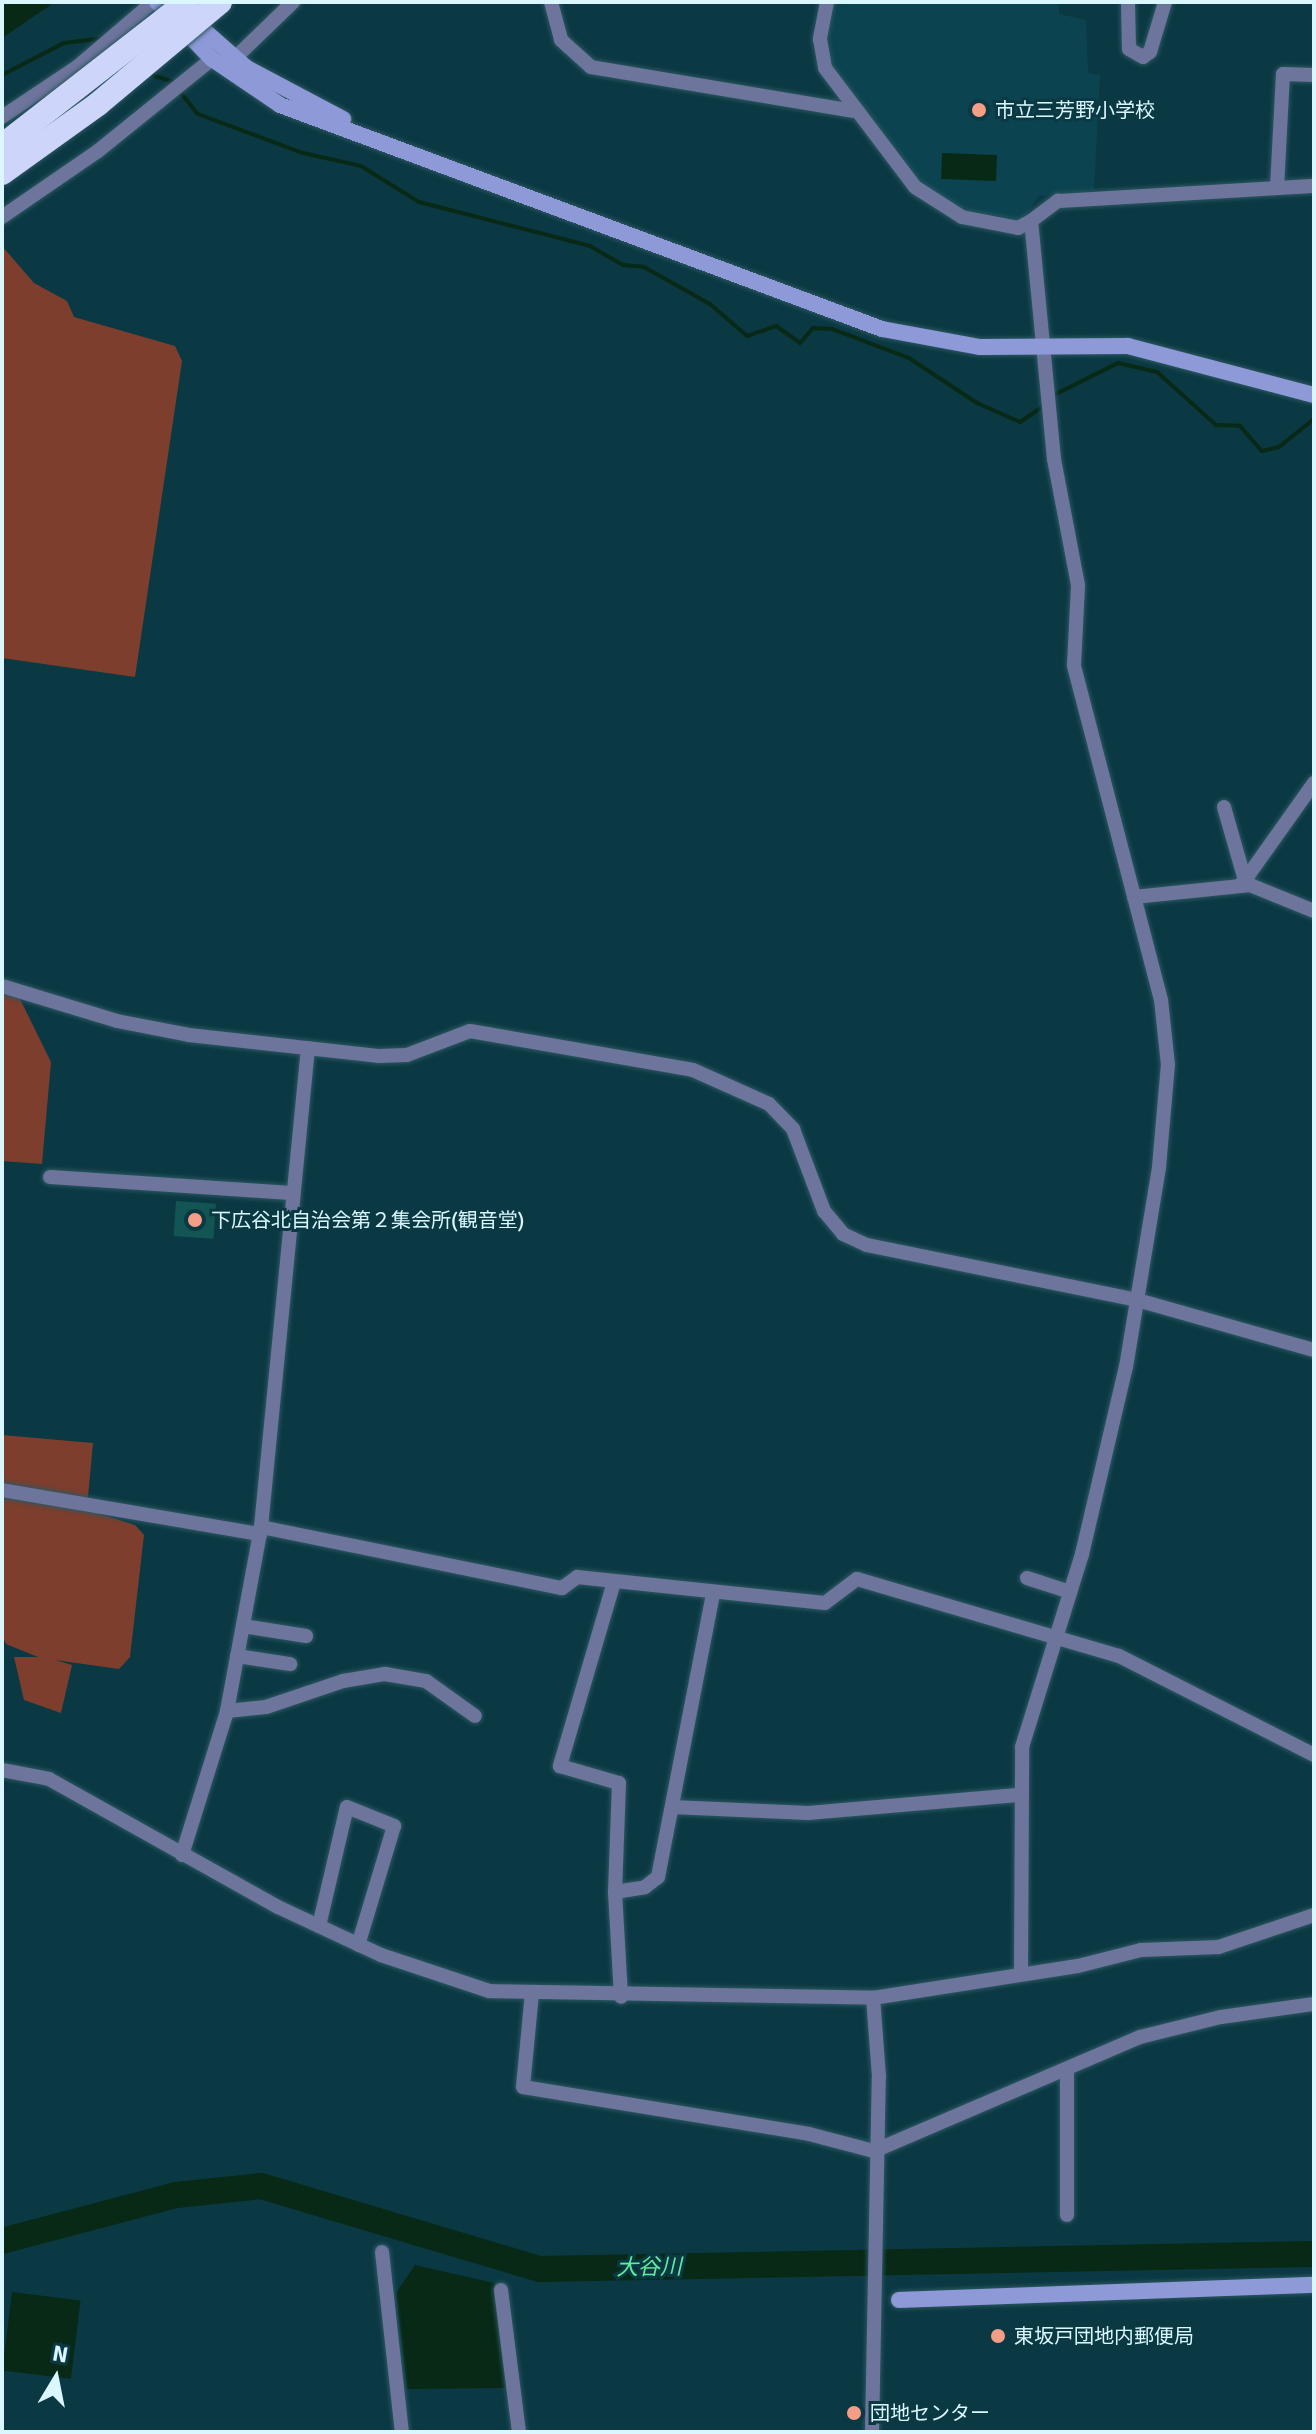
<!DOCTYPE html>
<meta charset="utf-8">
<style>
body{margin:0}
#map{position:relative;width:1316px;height:2434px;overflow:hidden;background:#0b3943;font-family:Signika,"Noto Sans JP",sans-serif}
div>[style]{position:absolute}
.built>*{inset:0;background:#0b4450}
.green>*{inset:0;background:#7d3e2d}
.water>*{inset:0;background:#072916;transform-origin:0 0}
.stream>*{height:4px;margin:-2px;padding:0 2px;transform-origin:2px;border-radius:2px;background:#072916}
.river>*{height:26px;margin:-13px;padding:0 13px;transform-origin:13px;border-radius:13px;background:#072916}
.building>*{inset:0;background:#135555;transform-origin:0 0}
.roads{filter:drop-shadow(0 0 2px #2c5761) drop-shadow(0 0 2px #2c5761)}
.street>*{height:14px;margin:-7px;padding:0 7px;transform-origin:7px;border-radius:7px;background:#6d759c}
.secondary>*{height:16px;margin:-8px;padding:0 8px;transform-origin:8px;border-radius:8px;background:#8e9ad7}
.bridges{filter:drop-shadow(0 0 2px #2c5761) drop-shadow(0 0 2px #2c5761)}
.highway-bridge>*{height:24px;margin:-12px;padding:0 12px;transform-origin:12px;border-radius:12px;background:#cdd5fb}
.dots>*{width:22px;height:22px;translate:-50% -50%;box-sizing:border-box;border:4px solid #0b3943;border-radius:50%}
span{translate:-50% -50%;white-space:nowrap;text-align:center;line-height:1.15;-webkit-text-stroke:6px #0b3943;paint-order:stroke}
.poi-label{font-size:20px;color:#daf7ff}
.left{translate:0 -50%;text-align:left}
.water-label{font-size:22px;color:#61eb9d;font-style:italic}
.frame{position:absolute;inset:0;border:4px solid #daf7ff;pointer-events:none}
.north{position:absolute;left:16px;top:2338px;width:80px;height:80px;-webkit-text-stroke:6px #0b3943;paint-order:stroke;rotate:10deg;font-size:22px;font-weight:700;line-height:32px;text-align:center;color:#daf7ff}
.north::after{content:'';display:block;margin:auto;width:28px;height:36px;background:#daf7ff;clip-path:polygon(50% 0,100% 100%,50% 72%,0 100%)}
</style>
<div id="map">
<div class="built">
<div style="clip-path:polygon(833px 2px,1059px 2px,1059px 14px,1086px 20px,1088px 73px,1100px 75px,1094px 190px,1039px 196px,1022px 220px,960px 210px,928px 194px,834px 73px,826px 50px)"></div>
</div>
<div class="green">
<div style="clip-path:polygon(2px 246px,34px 283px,67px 301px,74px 317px,175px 346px,182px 361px,135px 677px,2px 658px)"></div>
<div style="clip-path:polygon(2px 993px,20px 999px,51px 1062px,42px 1164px,2px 1161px)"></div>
<div style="clip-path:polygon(2px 1435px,93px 1443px,88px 1497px,100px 1514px,135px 1525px,144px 1535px,130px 1657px,119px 1669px,55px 1660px,72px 1665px,61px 1713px,24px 1700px,14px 1657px,38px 1657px,6px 1644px,2px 1636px)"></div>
</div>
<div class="water">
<div style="clip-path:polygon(8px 2px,55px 2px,2px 38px,2px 6px)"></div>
<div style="left:942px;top:153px;width:55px;height:26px;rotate:2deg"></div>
<div style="clip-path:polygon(415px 2265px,494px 2283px,505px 2388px,407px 2389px,396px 2293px)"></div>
<div style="left:12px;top:2292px;width:69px;height:79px;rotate:7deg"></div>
</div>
<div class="stream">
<div style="left:149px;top:74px;width:29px;rotate:18deg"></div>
<div style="left:2px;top:75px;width:70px;rotate:-27.3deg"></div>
<div style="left:64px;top:43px;width:39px;rotate:-7deg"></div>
<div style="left:180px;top:92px;width:28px;rotate:51deg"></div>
<div style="left:198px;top:114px;width:112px;rotate:20.4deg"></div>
<div style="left:303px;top:153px;width:59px;rotate:12.6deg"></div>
<div style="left:361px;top:166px;width:68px;rotate:31.8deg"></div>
<div style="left:419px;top:202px;width:177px;rotate:14.4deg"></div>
<div style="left:590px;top:246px;width:38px;rotate:30deg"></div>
<div style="left:623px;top:265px;width:21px;rotate:5deg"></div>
<div style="left:644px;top:267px;width:76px;rotate:29.3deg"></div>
<div style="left:710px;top:304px;width:49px;rotate:40.9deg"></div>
<div style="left:747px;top:336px;width:31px;rotate:-19deg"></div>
<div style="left:776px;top:326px;width:29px;rotate:35deg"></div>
<div style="left:800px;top:343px;width:20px;rotate:-49deg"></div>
<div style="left:813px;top:328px;width:19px;rotate:3deg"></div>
<div style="left:832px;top:329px;width:82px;rotate:20.6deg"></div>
<div style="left:909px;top:358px;width:82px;rotate:33.5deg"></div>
<div style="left:977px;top:403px;width:47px;rotate:23.8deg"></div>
<div style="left:1020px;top:422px;width:29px;rotate:-34deg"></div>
<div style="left:1052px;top:396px;width:74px;rotate:-26.6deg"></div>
<div style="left:1118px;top:363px;width:40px;rotate:13deg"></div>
<div style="left:1157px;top:372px;width:79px;rotate:41.9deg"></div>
<div style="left:1216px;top:425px;width:24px;rotate:2deg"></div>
<div style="left:1240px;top:426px;width:33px;rotate:49deg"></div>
<div style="left:1262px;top:451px;width:17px;rotate:-13deg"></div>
<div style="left:1279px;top:447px;width:45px;rotate:-38.7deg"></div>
</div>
<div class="river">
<div style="left:2px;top:2241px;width:180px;rotate:-14.8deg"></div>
<div style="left:176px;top:2195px;width:85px;rotate:-6deg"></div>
<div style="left:261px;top:2186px;width:291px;rotate:16.6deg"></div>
<div style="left:540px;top:2269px;width:774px;rotate:-1.11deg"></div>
</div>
<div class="building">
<div style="left:176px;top:1201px;width:40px;height:35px;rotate:4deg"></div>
</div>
<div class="roads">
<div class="street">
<div style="left:551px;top:2px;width:39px;rotate:75deg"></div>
<div style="left:561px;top:40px;width:40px;rotate:42deg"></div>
<div style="left:591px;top:67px;width:266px;rotate:9.5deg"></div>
<div style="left:827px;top:2px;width:38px;rotate:101deg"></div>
<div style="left:820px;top:39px;width:29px;rotate:80deg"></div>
<div style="left:825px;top:68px;width:149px;rotate:52.9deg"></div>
<div style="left:915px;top:187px;width:56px;rotate:32.6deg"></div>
<div style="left:962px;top:217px;width:57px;rotate:11.1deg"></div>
<div style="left:1018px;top:228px;width:15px;rotate:-28deg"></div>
<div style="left:1128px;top:2px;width:47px;rotate:88.8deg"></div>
<div style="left:1129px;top:49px;width:16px;rotate:30deg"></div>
<div style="left:1143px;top:57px;width:9px;rotate:-36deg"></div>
<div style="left:1150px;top:52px;width:52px;rotate:-73.3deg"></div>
<div style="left:235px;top:58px;width:81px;rotate:-44deg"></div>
<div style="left:2px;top:117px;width:90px;rotate:-33.7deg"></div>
<div style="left:77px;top:67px;width:100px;rotate:-40.5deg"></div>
<div style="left:1277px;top:188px;width:114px;rotate:-87deg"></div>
<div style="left:1283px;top:74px;width:31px;rotate:2deg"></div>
<div style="left:2px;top:217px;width:116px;rotate:-34.5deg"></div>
<div style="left:98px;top:151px;width:146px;rotate:-38.9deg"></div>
<div style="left:1224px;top:807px;width:76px;rotate:74deg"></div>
<div style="left:1245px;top:880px;width:7px;rotate:135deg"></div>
<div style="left:1245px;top:880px;width:119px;rotate:-54.6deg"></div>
<div style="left:1134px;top:897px;width:117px;rotate:-5.9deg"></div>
<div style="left:1250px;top:885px;width:69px;rotate:22.1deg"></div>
<div style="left:2px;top:986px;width:120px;rotate:16.9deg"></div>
<div style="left:117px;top:1021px;width:73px;rotate:11deg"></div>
<div style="left:189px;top:1035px;width:190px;rotate:6.3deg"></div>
<div style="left:378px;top:1056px;width:29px;rotate:-2deg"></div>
<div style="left:407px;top:1055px;width:67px;rotate:-20.9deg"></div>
<div style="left:470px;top:1031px;width:226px;rotate:9.9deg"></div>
<div style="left:693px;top:1070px;width:83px;rotate:24.1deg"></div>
<div style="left:769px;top:1104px;width:35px;rotate:46deg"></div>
<div style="left:793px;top:1129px;width:88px;rotate:69.3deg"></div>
<div style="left:824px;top:1211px;width:30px;rotate:50deg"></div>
<div style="left:843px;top:1234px;width:26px;rotate:25deg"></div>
<div style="left:867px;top:1245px;width:276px;rotate:11.5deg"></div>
<div style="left:1137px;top:1300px;width:184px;rotate:15.8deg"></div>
<div style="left:50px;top:1177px;width:242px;rotate:3.8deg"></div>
<div style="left:2px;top:1490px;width:262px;rotate:9.7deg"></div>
<div style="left:261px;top:1527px;width:307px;rotate:11.5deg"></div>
<div style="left:562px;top:1588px;width:19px;rotate:-36deg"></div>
<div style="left:577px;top:1577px;width:249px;rotate:6deg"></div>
<div style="left:825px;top:1603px;width:40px;rotate:-37deg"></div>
<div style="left:857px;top:1579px;width:273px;rotate:16.4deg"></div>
<div style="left:1119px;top:1656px;width:219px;rotate:26.9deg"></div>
<div style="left:1027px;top:1578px;width:45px;rotate:18deg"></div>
<div style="left:614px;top:1582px;width:192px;rotate:106.4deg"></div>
<div style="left:560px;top:1766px;width:61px;rotate:16.1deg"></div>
<div style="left:619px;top:1783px;width:109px;rotate:92.1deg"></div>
<div style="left:615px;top:1892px;width:105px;rotate:86.7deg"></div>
<div style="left:243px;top:1626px;width:64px;rotate:9deg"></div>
<div style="left:237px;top:1656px;width:54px;rotate:8.6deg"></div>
<div style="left:227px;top:1711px;width:39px;rotate:-6deg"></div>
<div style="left:266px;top:1707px;width:81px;rotate:-18.7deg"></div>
<div style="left:343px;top:1681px;width:43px;rotate:-9.5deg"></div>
<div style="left:385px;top:1674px;width:42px;rotate:9.7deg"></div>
<div style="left:426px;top:1681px;width:60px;rotate:35.5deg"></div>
<div style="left:2px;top:1770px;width:48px;rotate:10.8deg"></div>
<div style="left:49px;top:1779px;width:262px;rotate:29.2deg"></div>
<div style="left:278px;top:1907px;width:114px;rotate:25deg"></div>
<div style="left:381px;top:1955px;width:114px;rotate:18.4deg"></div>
<div style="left:489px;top:1991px;width:384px;rotate:1deg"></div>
<div style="left:873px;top:1998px;width:207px;rotate:-8.9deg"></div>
<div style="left:1078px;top:1966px;width:65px;rotate:-14.3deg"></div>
<div style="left:1141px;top:1950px;width:78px;rotate:-2.2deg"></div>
<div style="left:1219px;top:1947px;width:100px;rotate:-18.6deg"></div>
<div style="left:672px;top:1807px;width:136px;rotate:2.5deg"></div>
<div style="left:808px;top:1813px;width:213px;rotate:-4.9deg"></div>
<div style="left:182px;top:1855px;width:151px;rotate:-72.6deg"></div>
<div style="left:227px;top:1711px;width:187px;rotate:-79.5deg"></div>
<div style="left:261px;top:1527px;width:481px;rotate:-84.4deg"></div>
<div style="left:615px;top:1892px;width:30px;rotate:-9deg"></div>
<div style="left:645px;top:1887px;width:16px;rotate:-38deg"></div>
<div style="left:658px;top:1877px;width:289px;rotate:-79deg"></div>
<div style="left:319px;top:1926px;width:122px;rotate:-76.8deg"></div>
<div style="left:347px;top:1807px;width:51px;rotate:22deg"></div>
<div style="left:394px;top:1826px;width:124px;rotate:106.8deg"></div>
<div style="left:1021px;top:1974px;width:227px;rotate:-89.7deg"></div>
<div style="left:1022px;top:1747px;width:202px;rotate:-72.7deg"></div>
<div style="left:1082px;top:1554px;width:192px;rotate:-76.8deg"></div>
<div style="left:1126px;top:1367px;width:203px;rotate:-80.6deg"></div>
<div style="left:1159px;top:1167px;width:102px;rotate:-85deg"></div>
<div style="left:1168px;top:1065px;width:65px;rotate:-96.1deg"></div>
<div style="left:1161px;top:1000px;width:346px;rotate:-104.6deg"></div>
<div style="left:1074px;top:665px;width:80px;rotate:-87.1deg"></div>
<div style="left:1078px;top:585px;width:128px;rotate:-100.8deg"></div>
<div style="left:1054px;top:459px;width:239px;rotate:-95.5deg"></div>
<div style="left:1031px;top:221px;width:34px;rotate:-37deg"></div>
<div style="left:1058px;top:201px;width:256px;rotate:-3.4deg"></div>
<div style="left:532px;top:1993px;width:94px;rotate:95.5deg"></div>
<div style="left:523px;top:2087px;width:290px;rotate:9.3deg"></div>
<div style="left:809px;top:2134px;width:67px;rotate:14.7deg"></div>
<div style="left:874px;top:2151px;width:289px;rotate:-23.2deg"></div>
<div style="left:1140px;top:2037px;width:83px;rotate:-13.9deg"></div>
<div style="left:1221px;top:2017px;width:94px;rotate:-8deg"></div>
<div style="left:1067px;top:2215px;width:146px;rotate:-90deg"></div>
<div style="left:382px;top:2252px;width:181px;rotate:83.7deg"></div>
<div style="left:501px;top:2290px;width:143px;rotate:82.8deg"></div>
<div style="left:872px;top:2432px;width:355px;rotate:-88.9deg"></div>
<div style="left:879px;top:2077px;width:79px;rotate:-94.3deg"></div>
</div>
<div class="secondary">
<div style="left:157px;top:2px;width:79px;rotate:46deg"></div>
<div style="left:212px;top:59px;width:82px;rotate:34.1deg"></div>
<div style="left:280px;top:105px;width:642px;rotate:20.41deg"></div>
<div style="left:882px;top:329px;width:100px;rotate:10.4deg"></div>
<div style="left:980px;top:347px;width:148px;rotate:-0.4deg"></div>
<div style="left:1128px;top:346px;width:192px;rotate:14.8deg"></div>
<div style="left:190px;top:18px;width:76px;rotate:41.3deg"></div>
<div style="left:247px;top:68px;width:109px;rotate:28deg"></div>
<div style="left:899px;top:2300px;width:415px;rotate:-2.1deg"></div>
</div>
</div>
<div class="bridges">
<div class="highway-bridge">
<div style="left:2px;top:146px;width:234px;rotate:-37.9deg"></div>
<div style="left:2px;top:173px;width:118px;rotate:-35.7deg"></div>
<div style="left:98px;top:104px;width:159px;rotate:-39.9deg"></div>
</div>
</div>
<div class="dots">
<div style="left:979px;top:110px;background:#f49e88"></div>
<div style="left:195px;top:1220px;background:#f49e88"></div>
<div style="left:998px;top:2336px;background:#f49e88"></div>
<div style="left:854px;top:2413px;background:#f49e88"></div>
</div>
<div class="poi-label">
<span class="left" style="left:995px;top:110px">市立三芳野小学校</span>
<span class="left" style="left:211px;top:1220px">下広谷北自治会第２集会所(観音堂)</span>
<span class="left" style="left:1014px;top:2336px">東坂戸団地内郵便局</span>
<span class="left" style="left:870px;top:2413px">団地センター</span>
</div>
<div class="water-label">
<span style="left:649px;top:2267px;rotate:-1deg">大谷川</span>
</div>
<div class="frame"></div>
<div class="north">N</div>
</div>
